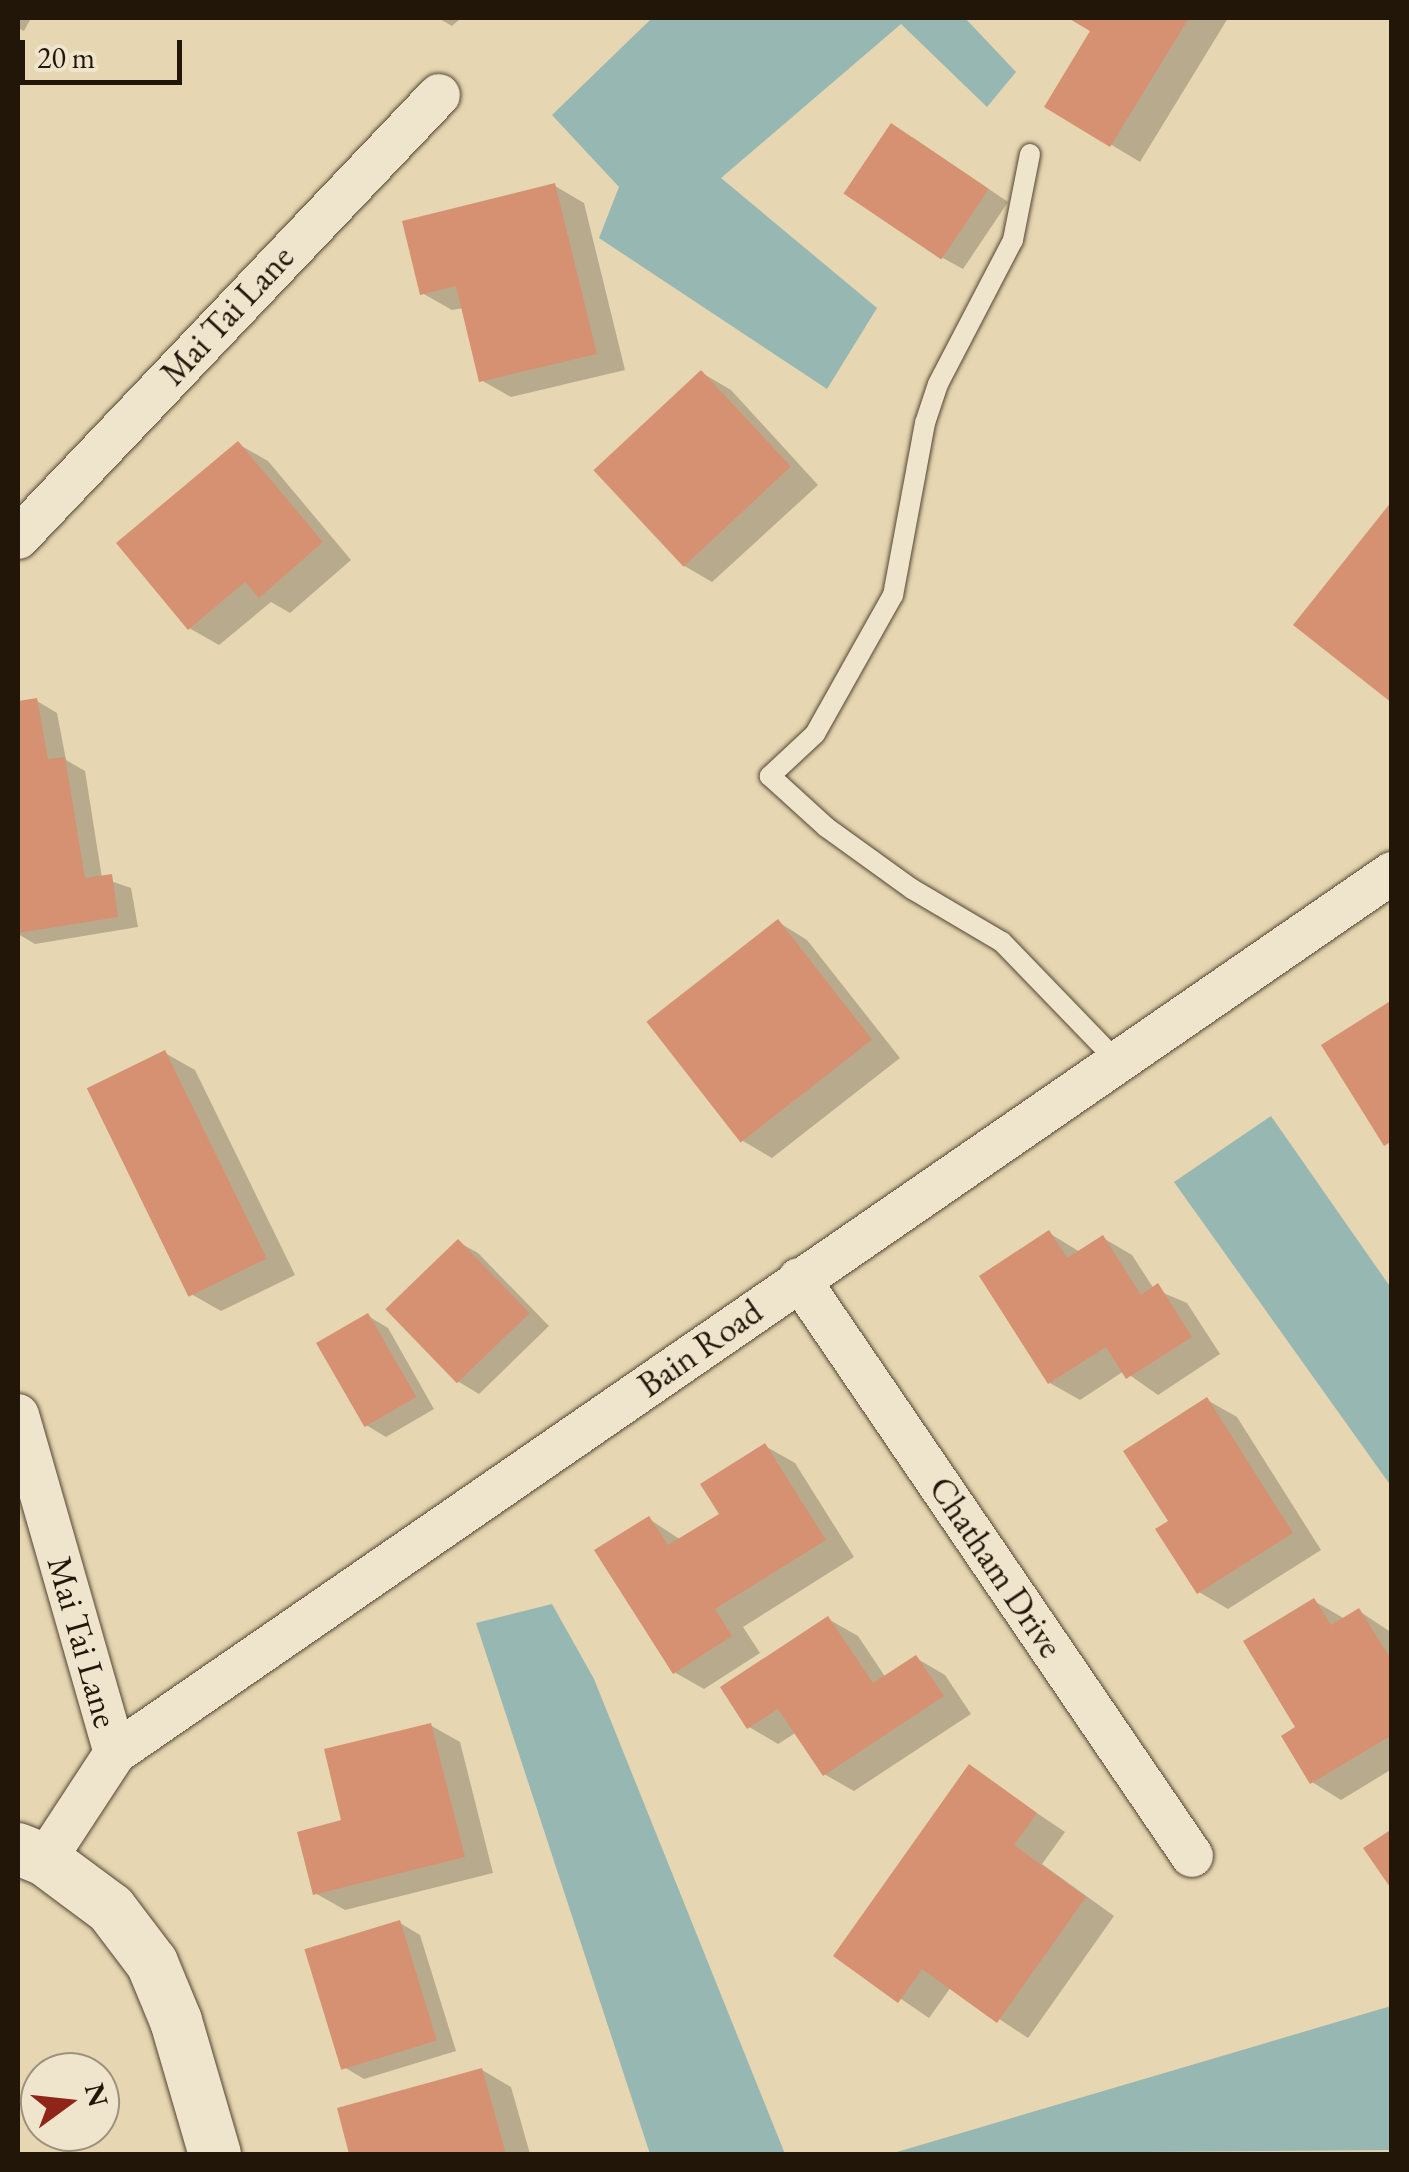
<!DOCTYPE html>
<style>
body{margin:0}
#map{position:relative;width:1409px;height:2172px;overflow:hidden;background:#e6d6b1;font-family:"EB Garamond",serif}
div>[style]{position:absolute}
.water>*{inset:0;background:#97b7b3}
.shadow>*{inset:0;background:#0003}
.building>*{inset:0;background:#d69173;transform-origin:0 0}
.roads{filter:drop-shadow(0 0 2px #534633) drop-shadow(0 0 2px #534633)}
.service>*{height:20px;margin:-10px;padding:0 10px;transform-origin:10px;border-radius:10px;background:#efe4cc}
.minor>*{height:42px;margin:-21px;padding:0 21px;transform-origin:21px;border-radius:21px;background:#efe4cc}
.tertiary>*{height:52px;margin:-26px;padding:0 26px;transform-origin:26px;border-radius:26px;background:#efe4cc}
span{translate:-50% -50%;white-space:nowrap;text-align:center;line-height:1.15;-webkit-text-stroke:10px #efe4cc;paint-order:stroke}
.street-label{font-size:35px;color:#221609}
.frame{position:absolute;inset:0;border:20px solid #221609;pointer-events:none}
.north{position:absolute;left:20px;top:2052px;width:100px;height:100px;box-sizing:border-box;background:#efe4cc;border:2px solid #9d927e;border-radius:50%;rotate:75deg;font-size:28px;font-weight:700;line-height:40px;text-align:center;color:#221609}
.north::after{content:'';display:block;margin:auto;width:35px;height:45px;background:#8f2418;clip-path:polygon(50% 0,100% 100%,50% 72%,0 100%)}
.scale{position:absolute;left:20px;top:40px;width:162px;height:45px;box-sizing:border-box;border:5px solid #221609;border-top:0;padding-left:12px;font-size:30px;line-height:35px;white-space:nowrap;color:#221609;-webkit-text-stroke:8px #efe4cc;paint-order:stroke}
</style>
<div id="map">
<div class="water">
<div style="clip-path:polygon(652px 18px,965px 18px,1016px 72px,987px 107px,901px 24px,721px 178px,877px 308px,827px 389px,599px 238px,619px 187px,552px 115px)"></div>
<div style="clip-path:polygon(1271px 1116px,1391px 1288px,1391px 1486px,1174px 1182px)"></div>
<div style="clip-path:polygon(552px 1604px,594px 1679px,785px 2154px,650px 2154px,476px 1623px)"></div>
<div style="clip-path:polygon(1391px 2006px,1391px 2150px,890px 2154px)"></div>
</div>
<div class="shadow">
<div style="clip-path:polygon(18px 18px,31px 18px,24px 31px,18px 28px)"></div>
<div style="clip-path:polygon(438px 18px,461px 18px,452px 26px)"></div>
<div style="clip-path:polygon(1073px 18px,1228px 18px,1140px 162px,1047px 106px,1094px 30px)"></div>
<div style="clip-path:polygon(912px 137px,1008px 202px,963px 269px,943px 258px)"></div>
<div style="clip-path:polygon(555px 186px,584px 203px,625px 370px,511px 397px,481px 380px,464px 308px,452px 310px,422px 293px)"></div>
<div style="clip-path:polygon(702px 373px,731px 390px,818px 485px,712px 582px,683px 565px)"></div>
<div style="clip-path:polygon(238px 444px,268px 461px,351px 560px,290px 613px,271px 602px,219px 645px,189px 628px)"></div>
<div style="clip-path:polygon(37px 701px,57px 713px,66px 760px,85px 771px,102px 878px,131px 888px,138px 927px,35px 944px,18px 934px,18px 704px)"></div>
<div style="clip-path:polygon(778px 922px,807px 940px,900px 1058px,772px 1158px,743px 1141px)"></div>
<div style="clip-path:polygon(165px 1053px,195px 1070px,295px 1275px,221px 1311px,191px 1294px)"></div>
<div style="clip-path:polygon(1049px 1233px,1080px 1252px,1103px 1238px,1132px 1255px,1154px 1289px,1187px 1303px,1220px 1354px,1158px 1395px,1124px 1371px,1080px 1400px,1050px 1383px)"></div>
<div style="clip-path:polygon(458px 1242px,478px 1253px,549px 1326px,479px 1394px,459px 1382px,388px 1310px)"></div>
<div style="clip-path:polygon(368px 1316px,388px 1328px,434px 1409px,386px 1437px,366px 1425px)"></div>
<div style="clip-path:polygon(1207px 1400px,1237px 1417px,1321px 1550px,1228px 1609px,1199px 1592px,1172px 1522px)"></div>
<div style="clip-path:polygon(765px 1446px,795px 1463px,854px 1557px,743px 1627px,760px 1653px,704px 1689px,674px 1672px,649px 1519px,681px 1540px,722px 1515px)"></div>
<div style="clip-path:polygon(1314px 1601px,1345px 1619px,1359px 1611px,1392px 1633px,1392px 1769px,1341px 1800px,1312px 1782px,1299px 1728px)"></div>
<div style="clip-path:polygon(828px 1619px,858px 1636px,886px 1678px,916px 1658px,945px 1675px,971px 1714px,854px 1791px,824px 1774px,797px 1732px,778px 1744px,749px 1727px)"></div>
<div style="clip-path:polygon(430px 1725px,460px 1742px,493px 1873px,345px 1910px,315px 1893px,344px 1822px)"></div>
<div style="clip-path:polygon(970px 1768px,1065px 1832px,1042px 1864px,1114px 1916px,1028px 2038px,951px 1987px,929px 2018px,837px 1955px)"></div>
<div style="clip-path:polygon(400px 1923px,420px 1935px,456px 2051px,364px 2079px,344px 2067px)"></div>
<div style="clip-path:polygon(482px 2070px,511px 2087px,530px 2154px,352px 2154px,340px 2110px)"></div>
</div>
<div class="building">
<div style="clip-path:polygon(1068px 18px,1189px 18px,1110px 147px,1044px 107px,1090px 31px)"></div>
<div style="left:891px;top:123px;width:118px;height:85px;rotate:34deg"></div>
<div style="clip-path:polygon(555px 183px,597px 354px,479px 382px,456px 286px,420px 295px,402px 221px)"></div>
<div style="left:701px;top:370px;width:132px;height:147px;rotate:47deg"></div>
<div style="clip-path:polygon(238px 441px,323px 542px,259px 598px,245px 582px,188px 630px,116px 543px)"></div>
<div style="clip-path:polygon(1392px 501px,1392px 703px,1293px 625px)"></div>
<div style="clip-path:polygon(37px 698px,48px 759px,65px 757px,85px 878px,112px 874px,118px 917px,18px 933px,18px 701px)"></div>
<div style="left:778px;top:919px;width:153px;height:167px;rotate:52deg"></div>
<div style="clip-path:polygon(1392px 1000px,1392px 1141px,1384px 1146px,1321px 1045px)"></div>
<div style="left:165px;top:1050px;width:232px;height:87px;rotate:64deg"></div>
<div style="clip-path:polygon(1049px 1230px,1067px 1258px,1103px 1235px,1141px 1295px,1158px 1283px,1192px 1337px,1126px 1379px,1106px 1347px,1048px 1384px,979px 1276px)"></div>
<div style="left:458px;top:1239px;width:103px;height:101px;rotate:46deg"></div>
<div style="left:368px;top:1313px;width:97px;height:60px;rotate:60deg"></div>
<div style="clip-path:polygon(1207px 1397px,1293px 1533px,1197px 1594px,1155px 1529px,1168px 1521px,1123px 1451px)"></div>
<div style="clip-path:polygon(765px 1443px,826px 1540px,715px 1609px,732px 1636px,673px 1674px,594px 1550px,649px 1516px,668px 1545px,719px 1514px,700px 1484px)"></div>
<div style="clip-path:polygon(1314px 1598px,1331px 1625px,1359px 1608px,1392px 1661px,1392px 1735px,1310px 1784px,1281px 1736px,1295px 1727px,1243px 1641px)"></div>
<div style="clip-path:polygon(828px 1616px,873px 1683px,916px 1655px,944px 1696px,823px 1776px,778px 1709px,747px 1729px,720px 1687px)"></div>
<div style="clip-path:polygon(431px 1723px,465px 1857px,313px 1895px,297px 1832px,341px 1820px,324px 1749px)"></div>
<div style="clip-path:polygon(969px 1764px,1037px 1813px,1014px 1845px,1086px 1897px,997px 2023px,922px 1969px,898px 2003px,833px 1956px)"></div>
<div style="clip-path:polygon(1392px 1829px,1392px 1890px,1363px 1848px)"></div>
<div style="left:400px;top:1920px;width:126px;height:100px;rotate:73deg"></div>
<div style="clip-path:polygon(482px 2068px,506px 2154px,349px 2154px,337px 2108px)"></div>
</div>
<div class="roads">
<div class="service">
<div style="left:1030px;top:154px;width:88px;rotate:101.2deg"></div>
<div style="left:1013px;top:240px;width:162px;rotate:117.5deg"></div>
<div style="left:938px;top:384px;width:41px;rotate:108.4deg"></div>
<div style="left:925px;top:423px;width:175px;rotate:100.5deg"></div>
<div style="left:893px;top:595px;width:159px;rotate:119.3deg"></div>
<div style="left:815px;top:734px;width:62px;rotate:137deg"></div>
<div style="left:770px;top:776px;width:76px;rotate:42.3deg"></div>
<div style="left:826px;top:827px;width:106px;rotate:35.8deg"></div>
<div style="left:912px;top:889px;width:104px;rotate:30.5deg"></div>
<div style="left:1002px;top:942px;width:165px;rotate:46deg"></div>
</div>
<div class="minor">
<div style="left:18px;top:538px;width:611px;rotate:-46.46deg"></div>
<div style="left:799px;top:1279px;width:698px;rotate:55.74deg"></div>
<div style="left:18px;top:1415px;width:352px;rotate:74deg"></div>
<div style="left:45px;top:1860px;width:128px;rotate:-56.8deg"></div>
<div style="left:115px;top:1753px;width:1551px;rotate:-34.57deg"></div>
</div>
<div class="tertiary">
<div style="left:18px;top:1849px;width:29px;rotate:22deg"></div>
<div style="left:45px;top:1860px;width:82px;rotate:36.6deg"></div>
<div style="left:111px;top:1909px;width:68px;rotate:52.8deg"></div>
<div style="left:152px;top:1963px;width:63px;rotate:67.5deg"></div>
<div style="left:176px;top:2021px;width:139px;rotate:73.7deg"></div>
</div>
</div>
<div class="street-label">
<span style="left:227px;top:315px;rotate:-47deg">Mai Tai Lane</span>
<span style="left:700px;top:1348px;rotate:-35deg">Bain Road</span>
<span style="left:996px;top:1567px;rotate:56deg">Chatham Drive</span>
<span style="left:83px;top:1642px;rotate:74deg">Mai Tai Lane</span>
</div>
<div class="frame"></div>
<div class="north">N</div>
<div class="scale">20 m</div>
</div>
